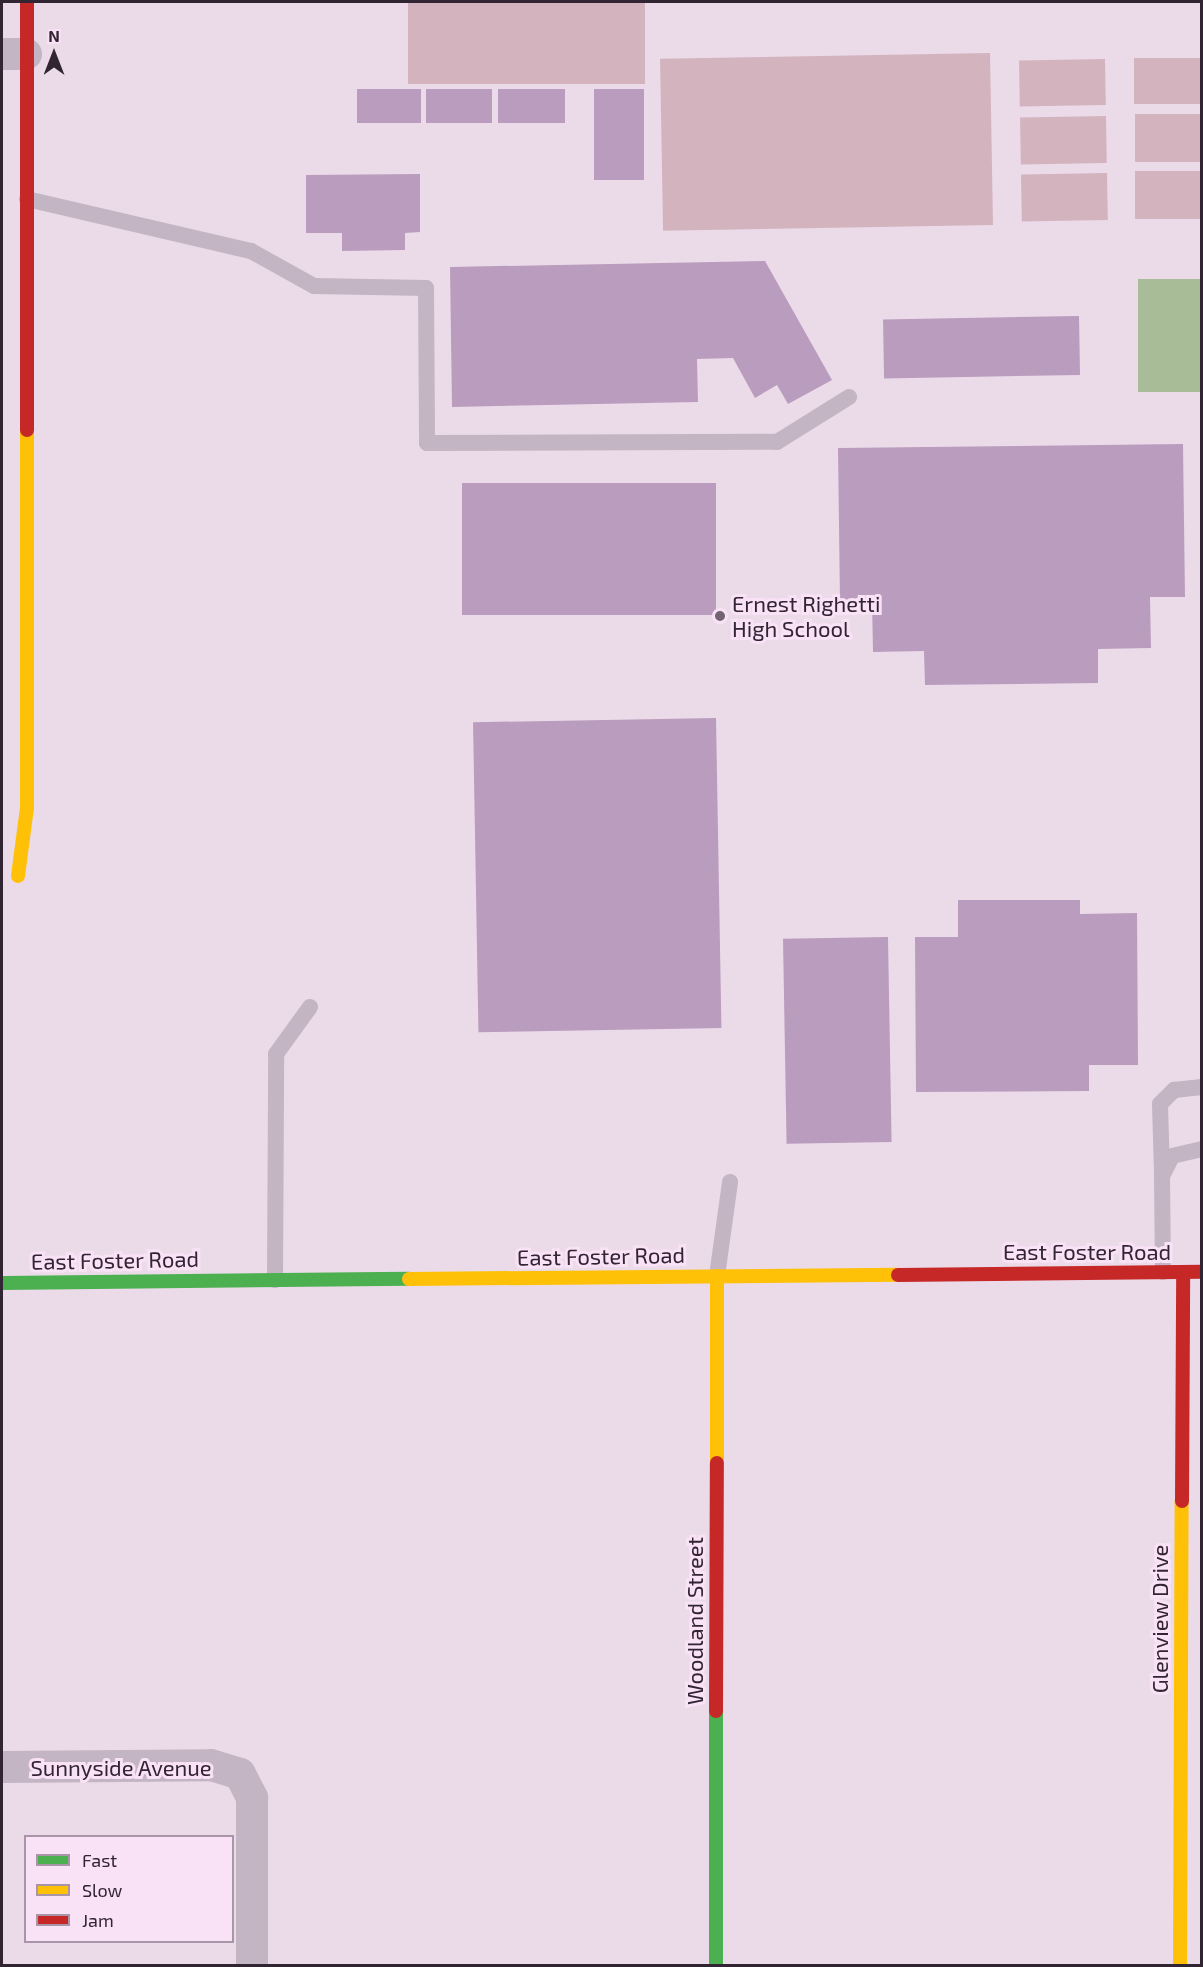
<!DOCTYPE html>
<style>
body{margin:0}
#map{position:relative;width:1203px;height:1967px;overflow:hidden;background:#ebdbe9;font-family:"Exo 2",sans-serif}
div>[style]{position:absolute}
.green>*{inset:0;background:#d3b4be;transform-origin:0 0}
.water>*{inset:0;background:#a8bc97;transform-origin:0 0}
.building>*{inset:0;background:#ba9cbe;transform-origin:0 0}
.lane>*{height:16px;margin:-8px;padding:0 8px;transform-origin:8px;border-radius:8px;background:#c3b5c3}
.street>*{height:32px;margin:-16px;padding:0 16px;transform-origin:16px;border-radius:16px;background:#c3b5c3}
.fast>*{height:14px;margin:-7px;padding:0 7px;transform-origin:7px;border-radius:7px;background:#4caf50}
.slow>*{height:14px;margin:-7px;padding:0 7px;transform-origin:7px;border-radius:7px;background:#ffc107}
.jam>*{height:14px;margin:-7px;padding:0 7px;transform-origin:7px;border-radius:7px;background:#c62828}
.dots>*{width:16px;height:16px;translate:-50% -50%;box-sizing:border-box;border:3px solid #f9e1f6;border-radius:50%}
span{translate:-50% -50%;white-space:nowrap;text-align:center;line-height:1.15;-webkit-text-stroke:6px #f9e1f6;paint-order:stroke}
.poi-label{font-size:22px;color:#312433}
.left{translate:0 -50%;text-align:left}
.street-label{font-size:22px;color:#312433}
.frame{position:absolute;inset:0;border:3px solid #312433;pointer-events:none}
.legend{position:absolute;left:24px;top:1835px;width:210px;height:108px;box-sizing:border-box;background:#f9e1f6;border:2px solid #a995a8;margin:0;padding:8px 10px;list-style:none;font-size:18px;color:#312433}
.legend li{display:flex;align-items:center;gap:12px;height:30px}
.legend b{width:30px;border:2px solid #a995a8}
.north{position:absolute;left:24px;top:24px;width:60px;height:60px;-webkit-text-stroke:4px #f9e1f6;paint-order:stroke;rotate:0deg;font-size:16px;font-weight:700;line-height:24px;text-align:center;color:#312433}
.north::after{content:'';display:block;margin:auto;width:21px;height:27px;background:#312433;clip-path:polygon(50% 0,100% 100%,50% 72%,0 100%)}
</style>
<div id="map">
<div class="green">
<div style="left:408px;top:2px;width:237px;height:82px"></div>
<div style="left:990px;top:53px;width:172px;height:330px;rotate:89deg"></div>
<div style="left:1134px;top:58px;width:67px;height:46px"></div>
<div style="left:1105px;top:59px;width:46px;height:86px;rotate:89deg"></div>
<div style="left:1201px;top:114px;width:48px;height:66px;rotate:90deg"></div>
<div style="left:1106px;top:116px;width:47px;height:86px;rotate:89deg"></div>
<div style="left:1201px;top:171px;width:48px;height:66px;rotate:90deg"></div>
<div style="left:1107px;top:173px;width:47px;height:86px;rotate:89deg"></div>
</div>
<div class="water">
<div style="left:1138px;top:279px;width:63px;height:113px"></div>
</div>
<div class="building">
<div style="left:357px;top:89px;width:64px;height:34px"></div>
<div style="left:426px;top:89px;width:66px;height:34px"></div>
<div style="left:498px;top:89px;width:67px;height:34px"></div>
<div style="left:594px;top:89px;width:50px;height:91px"></div>
<div style="clip-path:polygon(420px 174px,420px 232px,405px 233px,405px 250px,342px 251px,342px 233px,306px 233px,306px 175px)"></div>
<div style="clip-path:polygon(765px 261px,832px 380px,788px 404px,777px 385px,755px 398px,733px 358px,697px 359px,698px 402px,452px 407px,450px 267px)"></div>
<div style="left:1079px;top:316px;width:59px;height:196px;rotate:89deg"></div>
<div style="clip-path:polygon(1183px 444px,1185px 597px,1150px 597px,1151px 648px,1098px 649px,1098px 683px,925px 685px,924px 651px,873px 652px,872px 602px,840px 602px,838px 448px)"></div>
<div style="left:716px;top:483px;width:132px;height:254px;rotate:90deg"></div>
<div style="left:716px;top:718px;width:310px;height:243px;rotate:89deg"></div>
<div style="clip-path:polygon(958px 900px,1080px 900px,1080px 914px,1137px 913px,1138px 1065px,1089px 1065px,1089px 1091px,916px 1092px,915px 937px,958px 937px)"></div>
<div style="left:888px;top:937px;width:205px;height:105px;rotate:89deg"></div>
</div>
<div class="lane">
<div style="left:27px;top:199px;width:230px;rotate:13.1deg"></div>
<div style="left:251px;top:251px;width:72px;rotate:29.1deg"></div>
<div style="left:314px;top:286px;width:112px;rotate:1deg"></div>
<div style="left:426px;top:288px;width:155px;rotate:89.6deg"></div>
<div style="left:427px;top:443px;width:350px;rotate:-0.2deg"></div>
<div style="left:777px;top:442px;width:85px;rotate:-32deg"></div>
<div style="left:1162px;top:1172px;width:68px;rotate:-91.7deg"></div>
<div style="left:1160px;top:1104px;width:20px;rotate:-45deg"></div>
<div style="left:1174px;top:1090px;width:28px;rotate:-6deg"></div>
<div style="left:1163px;top:1272px;width:96px;rotate:-90.6deg"></div>
<div style="left:1162px;top:1176px;width:22px;rotate:-63deg"></div>
<div style="left:1172px;top:1156px;width:31px;rotate:-13deg"></div>
<div style="left:717px;top:1276px;width:95px;rotate:-82.1deg"></div>
<div style="left:275px;top:1280px;width:226px;rotate:-89.7deg"></div>
<div style="left:276px;top:1054px;width:58px;rotate:-54.1deg"></div>
</div>
<div class="street">
<div style="left:2px;top:54px;width:24px"></div>
<div style="left:2px;top:1767px;width:209px;rotate:-0.5deg"></div>
<div style="left:211px;top:1765px;width:30px;rotate:17deg"></div>
<div style="left:240px;top:1774px;width:27px;rotate:63deg"></div>
<div style="left:252px;top:1798px;width:168px;rotate:90deg"></div>
</div>
<div class="fast">
<div style="left:2px;top:1283px;width:407px;rotate:-0.6deg"></div>
<div style="left:716px;top:1966px;width:255px;rotate:-90deg"></div>
</div>
<div class="slow">
<div style="left:18px;top:876px;width:69px;rotate:-82.5deg"></div>
<div style="left:27px;top:808px;width:378px;rotate:-90deg"></div>
<div style="left:409px;top:1279px;width:489px;rotate:-0.5deg"></div>
<div style="left:717px;top:1463px;width:187px;rotate:-90deg"></div>
<div style="left:1180px;top:1966px;width:465px;rotate:-89.8deg"></div>
</div>
<div class="jam">
<div style="left:27px;top:2px;width:428px;rotate:90deg"></div>
<div style="left:898px;top:1275px;width:304px;rotate:-0.6deg"></div>
<div style="left:1182px;top:1501px;width:229px;rotate:-89.7deg"></div>
<div style="left:716px;top:1711px;width:248px;rotate:-89.8deg"></div>
</div>
<div class="dots">
<div style="left:720px;top:616px;background:#726473"></div>
</div>
<div class="poi-label">
<span class="left" style="left:732px;top:616px">Ernest Righetti<br>High School</span>
</div>
<div class="street-label">
<span style="left:1087px;top:1252px">East Foster Road</span>
<span style="left:601px;top:1256px;rotate:-1deg">East Foster Road</span>
<span style="left:115px;top:1260px;rotate:-1deg">East Foster Road</span>
<span style="left:1160px;top:1619px;rotate:-90deg">Glenview Drive</span>
<span style="left:695px;top:1621px;rotate:-90deg">Woodland Street</span>
<span style="left:121px;top:1768px">Sunnyside Avenue</span>
</div>
<div class="frame"></div>
<ul class="legend">
<li><b style="height:8px;background:#4caf50"></b>Fast</li>
<li><b style="height:8px;background:#ffc107"></b>Slow</li>
<li><b style="height:8px;background:#c62828"></b>Jam</li>
</ul>
<div class="north">N</div>
</div>
